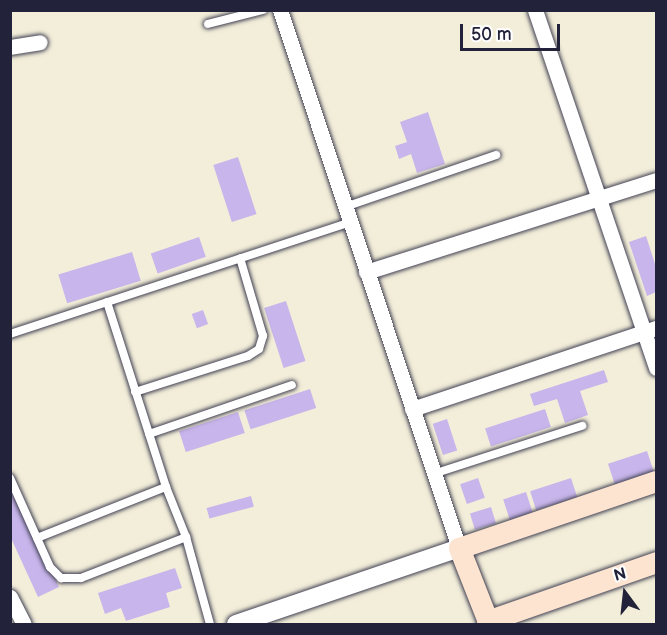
<!DOCTYPE html>
<style>
body{margin:0}
#map{position:relative;width:667px;height:635px;overflow:hidden;background:#f3eeda;font-family:"Balsamiq Sans",sans-serif}
div>[style]{position:absolute}
.building>*{inset:0;background:#c8b5eb;transform-origin:0 0}
.roads{filter:drop-shadow(0 0 2px #414153) drop-shadow(0 0 2px #414153)}
.service>*{height:8px;margin:-4px;padding:0 4px;transform-origin:4px;border-radius:4px;background:#fff}
.minor>*{height:15px;margin:-7.5px;padding:0 7.5px;transform-origin:7.5px;border-radius:7.5px;background:#fff}
.tertiary>*{height:18px;margin:-9px;padding:0 9px;transform-origin:9px;border-radius:9px;background:#fff}
.secondary>*{height:21px;margin:-10.5px;padding:0 10.5px;transform-origin:10.5px;border-radius:10.5px;background:#fde4d1}
span{translate:-50% -50%;white-space:nowrap;text-align:center;line-height:1.15;-webkit-text-stroke:4.5px #fff;paint-order:stroke}
.frame{position:absolute;inset:0;border:12px solid #22223b;pointer-events:none}
.north{position:absolute;left:595px;top:563px;width:60px;height:60px;-webkit-text-stroke:4px #fff;paint-order:stroke;rotate:345deg;font-size:16px;font-weight:700;line-height:24px;text-align:center;color:#22223b}
.north::after{content:'';display:block;margin:auto;width:21px;height:27px;background:#22223b;clip-path:polygon(50% 0,100% 100%,50% 72%,0 100%)}
.scale{position:absolute;left:460px;top:24px;width:100px;height:27px;box-sizing:border-box;border:3px solid #22223b;border-top:0;padding-left:8px;font-size:18px;line-height:21px;white-space:nowrap;color:#22223b;-webkit-text-stroke:4px #fff;paint-order:stroke}
</style>
<div id="map">
<div class="building">
<div style="clip-path:polygon(428px 112px,445px 164px,417px 173px,411px 154px,399px 159px,395px 146px,407px 142px,400px 122px)"></div>
<div style="left:238px;top:157px;width:60px;height:26px;rotate:72deg"></div>
<div style="clip-path:polygon(646px 236px,656px 267px,656px 292px,647px 296px,629px 242px)"></div>
<div style="left:199px;top:237px;width:21px;height:51px;rotate:71deg"></div>
<div style="left:132px;top:252px;width:30px;height:77px;rotate:73deg"></div>
<div style="left:286px;top:301px;width:63px;height:23px;rotate:72deg"></div>
<div style="left:203px;top:310px;width:15px;height:12px;rotate:70deg"></div>
<div style="clip-path:polygon(604px 370px,608px 382px,580px 391px,588px 415px,565px 423px,557px 399px,534px 406px,530px 394px)"></div>
<div style="left:310px;top:389px;width:20px;height:69px;rotate:72deg"></div>
<div style="left:545px;top:409px;width:19px;height:63px;rotate:72deg"></div>
<div style="left:238px;top:412px;width:22px;height:62px;rotate:72deg"></div>
<div style="left:447px;top:419px;width:33px;height:15px;rotate:72deg"></div>
<div style="left:647px;top:451px;width:22px;height:41px;rotate:72deg"></div>
<div style="left:478px;top:478px;width:21px;height:19px;rotate:71deg"></div>
<div style="left:571px;top:478px;width:20px;height:43px;rotate:72deg"></div>
<div style="clip-path:polygon(15px 492px,59px 587px,38px 597px,10px 536px,10px 495px)"></div>
<div style="left:526px;top:492px;width:22px;height:24px;rotate:72deg"></div>
<div style="left:251px;top:496px;width:11px;height:46px;rotate:75deg"></div>
<div style="left:491px;top:507px;width:17px;height:22px;rotate:73deg"></div>
<div style="clip-path:polygon(175px 568px,182px 588px,166px 593px,170px 607px,126px 621px,121px 608px,105px 614px,98px 593px)"></div>
</div>
<div class="roads">
<div class="service">
<div style="left:208px;top:24px;width:57px;rotate:-14.3deg"></div>
<div style="left:345px;top:207px;width:160px;rotate:-19deg"></div>
<div style="left:107px;top:302px;width:194px;rotate:72.3deg"></div>
<div style="left:166px;top:487px;width:54px;rotate:68.2deg"></div>
<div style="left:186px;top:537px;width:90px;rotate:74.6deg"></div>
<div style="left:10px;top:334px;width:358px;rotate:-18.2deg"></div>
<div style="left:135px;top:392px;width:119px;rotate:-17.7deg"></div>
<div style="left:248px;top:356px;width:13px;rotate:-32deg"></div>
<div style="left:259px;top:349px;width:14px;rotate:-73deg"></div>
<div style="left:263px;top:336px;width:81px;rotate:-106.4deg"></div>
<div style="left:149px;top:434px;width:151px;rotate:-18.9deg"></div>
<div style="left:433px;top:474px;width:157px;rotate:-17.9deg"></div>
<div style="left:10px;top:478px;width:98px;rotate:65.8deg"></div>
<div style="left:50px;top:567px;width:16px;rotate:45deg"></div>
<div style="left:61px;top:578px;width:20px"></div>
<div style="left:81px;top:578px;width:113px;rotate:-21.3deg"></div>
<div style="left:37px;top:538px;width:139px;rotate:-21.6deg"></div>
</div>
<div class="minor">
<div style="left:280px;top:10px;width:567px;rotate:71.6deg"></div>
<div style="left:535px;top:10px;width:378px;rotate:71.3deg"></div>
<div style="left:10px;top:47px;width:30px;rotate:-9deg"></div>
<div style="left:366px;top:272px;width:304px;rotate:-17.6deg"></div>
<div style="left:412px;top:409px;width:257px;rotate:-18.4deg"></div>
<div style="left:10px;top:597px;width:30px;rotate:63deg"></div>
</div>
<div class="tertiary">
<div style="left:236px;top:624px;width:236px;rotate:-18.8deg"></div>
</div>
<div class="secondary">
<div style="left:487px;top:621px;width:179px;rotate:-19.2deg"></div>
<div style="left:489px;top:624px;width:82px;rotate:-111.5deg"></div>
<div style="left:459px;top:548px;width:208px;rotate:-18.8deg"></div>
</div>
</div>
<div class="frame"></div>
<div class="north">N</div>
<div class="scale">50 m</div>
</div>
